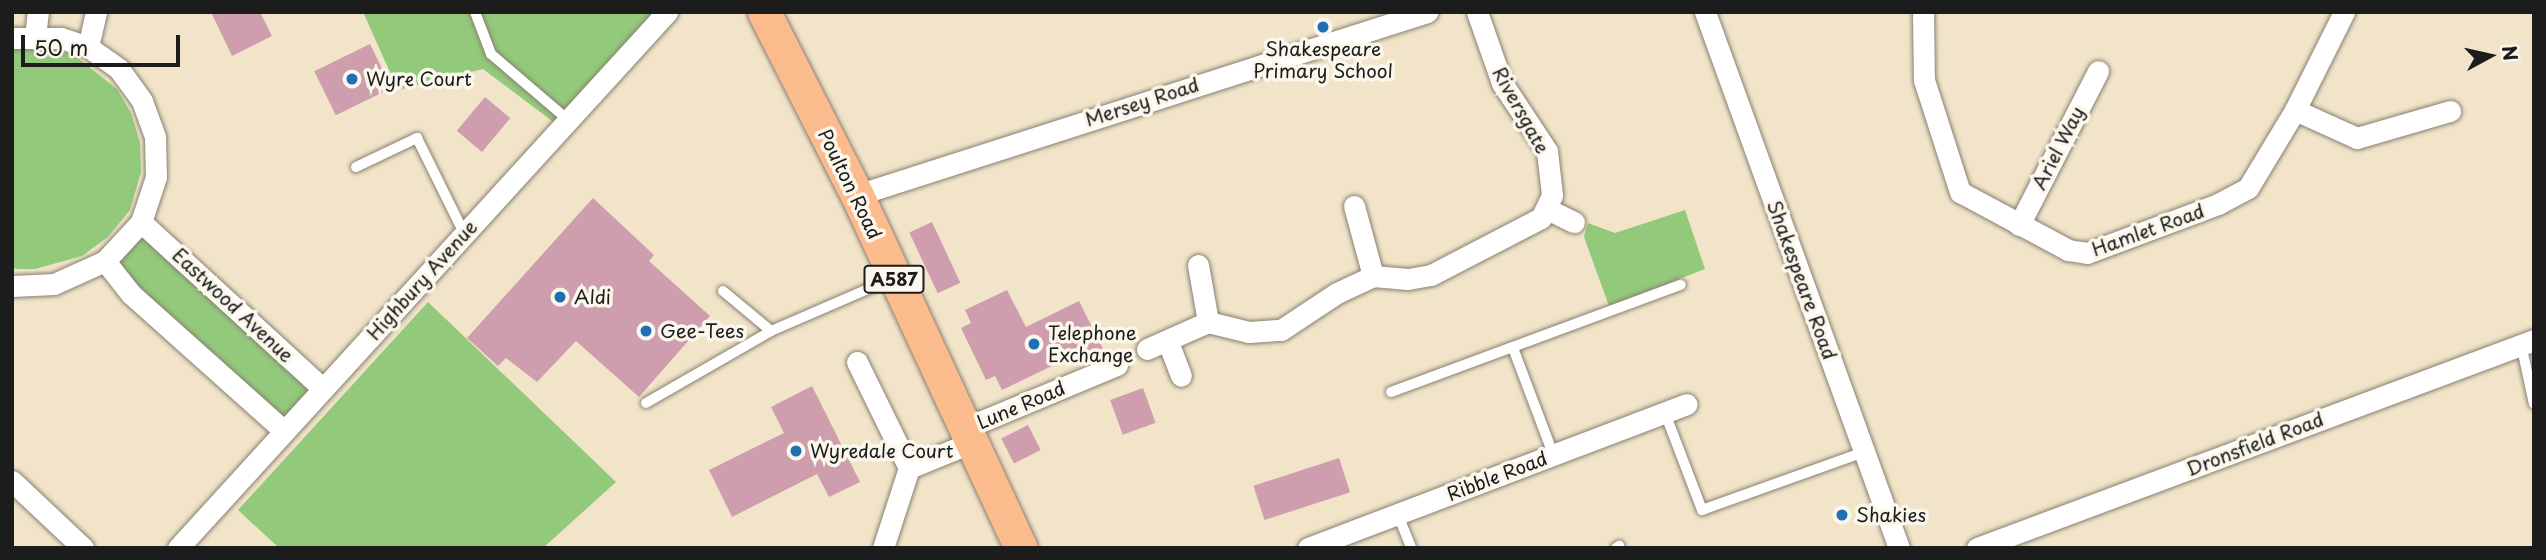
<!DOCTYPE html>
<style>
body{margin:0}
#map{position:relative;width:2546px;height:560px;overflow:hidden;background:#f2e4c9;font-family:"Playpen Sans",sans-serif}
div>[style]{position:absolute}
.green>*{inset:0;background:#93c97b;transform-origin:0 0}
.building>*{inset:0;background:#ce9eae;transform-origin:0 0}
.roads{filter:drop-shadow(0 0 2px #878072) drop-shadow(0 0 2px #878072)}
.service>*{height:10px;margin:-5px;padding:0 5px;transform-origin:5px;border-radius:5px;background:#fff}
.minor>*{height:21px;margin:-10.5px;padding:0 10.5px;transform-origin:10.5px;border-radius:10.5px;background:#fff}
.primary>*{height:33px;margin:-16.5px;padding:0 16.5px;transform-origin:16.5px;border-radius:16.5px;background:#fbbb8d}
.dots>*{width:19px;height:19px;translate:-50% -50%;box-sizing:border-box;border:4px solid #fbf7ec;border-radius:50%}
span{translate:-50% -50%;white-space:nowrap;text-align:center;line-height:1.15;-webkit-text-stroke:7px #fbf7ec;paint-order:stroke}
.shield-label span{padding:2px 5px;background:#fbf7ec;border:2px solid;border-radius:5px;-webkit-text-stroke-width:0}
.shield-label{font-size:18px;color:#1c1c1c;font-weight:700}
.poi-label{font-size:19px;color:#1c1c1c}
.left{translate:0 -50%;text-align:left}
.street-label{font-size:19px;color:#1c1c1c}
.frame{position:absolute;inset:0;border:14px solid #1c1c1c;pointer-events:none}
.north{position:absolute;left:2455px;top:21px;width:70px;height:70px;-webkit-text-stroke:5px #fbf7ec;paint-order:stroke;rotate:82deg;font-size:19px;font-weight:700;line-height:28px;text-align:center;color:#1c1c1c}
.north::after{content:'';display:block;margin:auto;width:24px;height:32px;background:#1c1c1c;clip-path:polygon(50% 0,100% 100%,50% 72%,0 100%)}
.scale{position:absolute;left:21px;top:35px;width:159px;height:32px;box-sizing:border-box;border:4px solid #1c1c1c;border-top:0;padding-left:9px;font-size:21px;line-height:24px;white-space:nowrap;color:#1c1c1c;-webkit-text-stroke:5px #fbf7ec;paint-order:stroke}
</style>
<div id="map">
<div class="green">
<div style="clip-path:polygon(363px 12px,667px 12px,560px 127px,483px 69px,398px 90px)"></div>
<div style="clip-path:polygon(47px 48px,74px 55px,117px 89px,131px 113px,140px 142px,141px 172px,130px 210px,108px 237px,82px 256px,35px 269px,17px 269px,12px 268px,12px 49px)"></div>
<div style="clip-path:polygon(1685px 210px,1705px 269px,1609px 306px,1584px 237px,1588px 223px,1615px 233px)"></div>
<div style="left:141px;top:222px;width:247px;height:53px;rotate:43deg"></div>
<div style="clip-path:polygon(428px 302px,616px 482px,543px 548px,279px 548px,238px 510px)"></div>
</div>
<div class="building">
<div style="clip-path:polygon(211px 12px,260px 12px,272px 36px,232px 56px)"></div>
<div style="left:370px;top:44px;width:49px;height:62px;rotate:64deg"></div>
<div style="left:485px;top:97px;width:33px;height:44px;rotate:40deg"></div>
<div style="clip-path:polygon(593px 198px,654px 255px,649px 261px,710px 316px,639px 397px,576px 341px,537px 382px,506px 358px,498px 366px,467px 338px)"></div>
<div style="left:932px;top:222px;width:67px;height:25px;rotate:65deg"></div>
<div style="clip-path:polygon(1007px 290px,1026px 327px,1079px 301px,1103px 349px,1082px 359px,1079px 353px,1002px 390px,995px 376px,986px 380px,961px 328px,971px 323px,965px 310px)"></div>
<div style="clip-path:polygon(812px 386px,860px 482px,829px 497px,817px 474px,732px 517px,709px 470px,784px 433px,771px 407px)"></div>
<div style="left:1143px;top:388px;width:37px;height:35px;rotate:70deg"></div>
<div style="left:1028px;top:425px;width:28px;height:30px;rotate:63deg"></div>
<div style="left:1339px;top:458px;width:36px;height:90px;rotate:72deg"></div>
</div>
<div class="roads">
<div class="service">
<div style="left:475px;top:12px;width:45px;rotate:69.1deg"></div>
<div style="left:491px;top:54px;width:100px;rotate:40.5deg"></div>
<div style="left:356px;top:167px;width:68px;rotate:-25.4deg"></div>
<div style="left:417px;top:138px;width:106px;rotate:63.7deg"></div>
<div style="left:723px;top:291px;width:62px;rotate:39.8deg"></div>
<div style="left:771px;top:331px;width:131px;rotate:-23.4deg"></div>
<div style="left:2521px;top:344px;width:61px;rotate:77.8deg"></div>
<div style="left:1513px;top:348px;width:113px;rotate:69.3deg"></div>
<div style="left:1391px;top:392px;width:309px;rotate:-20.3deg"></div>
<div style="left:646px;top:403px;width:144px;rotate:-29.9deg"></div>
<div style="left:1665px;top:413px;width:104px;rotate:69.1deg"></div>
<div style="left:1702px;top:510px;width:172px;rotate:-19.7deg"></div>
<div style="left:1398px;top:515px;width:35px;rotate:68deg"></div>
<div style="left:1616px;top:548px;width:4px;rotate:-34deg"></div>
</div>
<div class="minor">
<div style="left:1705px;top:12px;width:570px;rotate:70.1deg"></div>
<div style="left:1923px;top:12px;width:68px;rotate:89.2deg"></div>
<div style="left:1924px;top:80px;width:118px;rotate:72.2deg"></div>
<div style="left:1960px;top:192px;width:123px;rotate:28.2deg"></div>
<div style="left:2068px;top:250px;width:19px;rotate:9deg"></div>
<div style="left:2087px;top:253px;width:140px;rotate:-20.5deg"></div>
<div style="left:2218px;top:204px;width:34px;rotate:-28deg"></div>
<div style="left:2248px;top:188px;width:91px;rotate:-58.9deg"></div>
<div style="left:2295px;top:110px;width:110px;rotate:-63.4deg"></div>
<div style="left:35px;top:36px;width:24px;rotate:-83deg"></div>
<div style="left:12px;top:38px;width:49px"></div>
<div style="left:61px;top:38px;width:28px;rotate:18deg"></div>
<div style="left:88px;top:47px;width:38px;rotate:35deg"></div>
<div style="left:119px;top:69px;width:39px;rotate:54deg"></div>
<div style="left:142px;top:101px;width:38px;rotate:70deg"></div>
<div style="left:155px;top:137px;width:40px;rotate:88.6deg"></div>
<div style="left:156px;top:177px;width:47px;rotate:108.4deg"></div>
<div style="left:141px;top:222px;width:53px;rotate:132.7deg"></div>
<div style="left:105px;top:261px;width:56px;rotate:155.7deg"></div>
<div style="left:54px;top:284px;width:42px;rotate:177.3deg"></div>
<div style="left:88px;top:47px;width:36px;rotate:-77deg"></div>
<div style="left:2295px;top:110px;width:68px;rotate:24.3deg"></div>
<div style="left:2357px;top:138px;width:97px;rotate:-16.2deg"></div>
<div style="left:857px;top:195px;width:599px;rotate:-17.8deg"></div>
<div style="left:1354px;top:206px;width:73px;rotate:74.8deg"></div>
<div style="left:1547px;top:209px;width:30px;rotate:26deg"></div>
<div style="left:141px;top:222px;width:247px;rotate:42.5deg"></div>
<div style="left:2019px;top:225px;width:173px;rotate:-62.8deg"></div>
<div style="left:105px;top:261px;width:42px;rotate:51.8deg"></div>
<div style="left:131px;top:294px;width:204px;rotate:41.8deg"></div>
<div style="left:1198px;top:265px;width:58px;rotate:80deg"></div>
<div style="left:1168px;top:342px;width:36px;rotate:69deg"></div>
<div style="left:1147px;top:349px;width:67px;rotate:-23.9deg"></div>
<div style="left:1208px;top:322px;width:42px;rotate:13.7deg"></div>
<div style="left:1249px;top:332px;width:32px;rotate:-4deg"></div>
<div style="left:1281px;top:330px;width:67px;rotate:-33.5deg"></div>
<div style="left:1337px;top:293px;width:40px;rotate:-25deg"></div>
<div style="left:1373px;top:276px;width:35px;rotate:5deg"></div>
<div style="left:1408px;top:279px;width:23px;rotate:-10deg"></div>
<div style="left:1431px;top:275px;width:124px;rotate:-27.4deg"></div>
<div style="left:1541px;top:218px;width:25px;rotate:-64deg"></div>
<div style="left:1552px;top:195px;width:44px;rotate:-96.5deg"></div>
<div style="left:1547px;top:151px;width:82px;rotate:-123.5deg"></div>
<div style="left:1502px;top:83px;width:75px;rotate:-109.4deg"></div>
<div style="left:857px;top:362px;width:118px;rotate:63.9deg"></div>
<div style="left:963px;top:429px;width:167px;rotate:-22.6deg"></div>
<div style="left:12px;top:481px;width:98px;rotate:43.3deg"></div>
<div style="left:178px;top:548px;width:726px;rotate:-47.63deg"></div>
<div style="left:883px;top:548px;width:84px;rotate:-72deg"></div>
<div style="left:909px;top:468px;width:66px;rotate:-22.3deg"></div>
<div style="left:1308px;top:548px;width:405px;rotate:-20.8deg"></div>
<div style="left:1977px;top:548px;width:595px;rotate:-20.48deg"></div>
</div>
<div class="primary">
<div style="left:764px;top:12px;width:205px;rotate:63.1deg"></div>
<div style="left:857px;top:195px;width:389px;rotate:65.1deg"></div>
</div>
</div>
<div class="dots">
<div style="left:1323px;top:27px;background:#1f6fb2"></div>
<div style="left:352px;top:79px;background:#1f6fb2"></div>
<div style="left:560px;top:297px;background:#1f6fb2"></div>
<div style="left:646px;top:331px;background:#1f6fb2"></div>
<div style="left:1034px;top:344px;background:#1f6fb2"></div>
<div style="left:796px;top:451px;background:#1f6fb2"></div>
<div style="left:1842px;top:515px;background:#1f6fb2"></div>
</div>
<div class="shield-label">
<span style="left:894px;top:279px">A587</span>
</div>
<div class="poi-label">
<span style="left:1323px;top:60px">Shakespeare<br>Primary School</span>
<span class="left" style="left:366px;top:79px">Wyre Court</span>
<span class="left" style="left:574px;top:297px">Aldi</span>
<span class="left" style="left:660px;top:331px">Gee-Tees</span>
<span class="left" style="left:1048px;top:344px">Telephone<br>Exchange</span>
<span class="left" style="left:810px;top:451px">Wyredale Court</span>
<span class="left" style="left:1856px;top:515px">Shakies</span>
</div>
<div class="street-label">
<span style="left:1142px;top:102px;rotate:-18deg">Mersey Road</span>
<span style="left:1521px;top:110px;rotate:61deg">Riversgate</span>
<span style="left:2058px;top:148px;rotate:-63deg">Ariel Way</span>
<span style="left:850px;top:184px;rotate:64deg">Poulton Road</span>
<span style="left:2148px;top:230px;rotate:-20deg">Hamlet Road</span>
<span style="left:422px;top:280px;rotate:-48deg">Highbury Avenue</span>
<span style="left:1802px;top:280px;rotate:70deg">Shakespeare Road</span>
<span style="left:233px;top:305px;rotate:43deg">Eastwood Avenue</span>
<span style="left:1021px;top:405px;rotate:-23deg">Lune Road</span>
<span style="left:2255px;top:444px;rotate:-21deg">Dronsfield Road</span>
<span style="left:1497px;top:476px;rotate:-21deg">Ribble Road</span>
</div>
<div class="frame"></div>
<div class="north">N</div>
<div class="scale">50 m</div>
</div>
